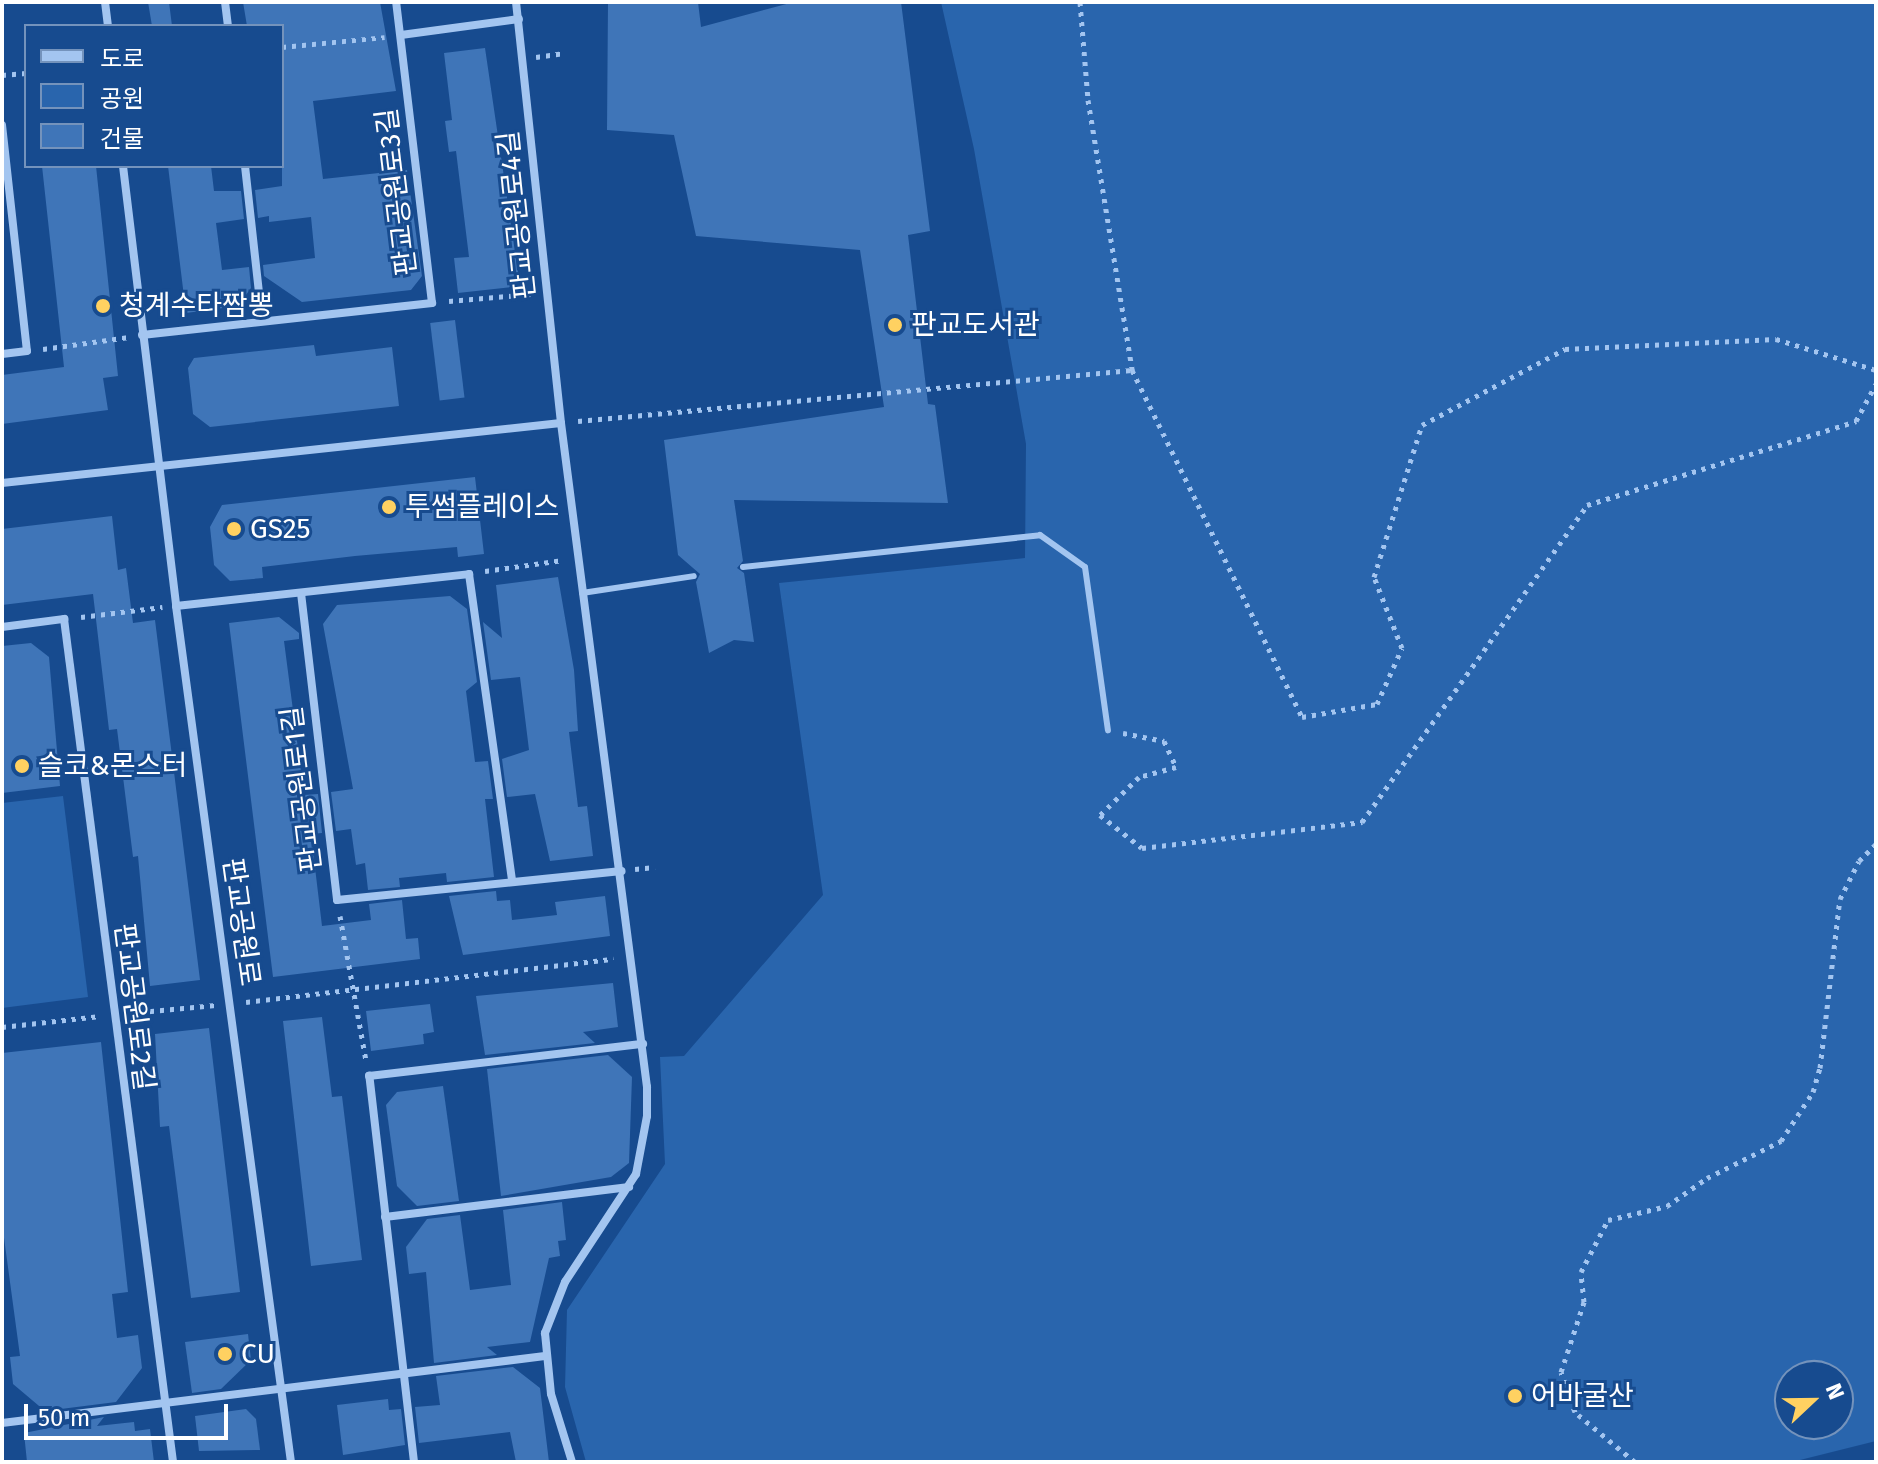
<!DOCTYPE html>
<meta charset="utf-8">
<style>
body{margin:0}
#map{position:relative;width:1878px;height:1464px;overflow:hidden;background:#174b8f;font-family:"Fira Sans","Noto Sans KR",sans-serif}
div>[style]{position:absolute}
.green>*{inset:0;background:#2965ad}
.building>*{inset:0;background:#3f75b8;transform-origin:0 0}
.path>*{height:5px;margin-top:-2.5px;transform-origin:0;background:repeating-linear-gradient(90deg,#a3c5f0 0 4px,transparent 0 10px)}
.lane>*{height:6px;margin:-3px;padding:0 3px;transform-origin:3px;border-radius:3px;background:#a3c5f0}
.street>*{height:8px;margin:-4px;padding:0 4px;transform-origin:4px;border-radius:4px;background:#a3c5f0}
.dots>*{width:22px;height:22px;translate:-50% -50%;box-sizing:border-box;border:4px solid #174b8f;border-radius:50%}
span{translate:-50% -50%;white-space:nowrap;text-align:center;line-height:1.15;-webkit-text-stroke:6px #174b8f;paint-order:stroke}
.street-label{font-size:28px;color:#fff}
.poi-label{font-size:28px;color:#fff}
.left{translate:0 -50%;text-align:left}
.frame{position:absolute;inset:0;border:4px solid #fff;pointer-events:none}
.legend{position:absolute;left:24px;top:24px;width:260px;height:144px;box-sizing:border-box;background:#174b8f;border:2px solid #7493bc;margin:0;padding:10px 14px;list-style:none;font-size:24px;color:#fff}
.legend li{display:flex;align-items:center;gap:16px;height:40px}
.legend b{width:40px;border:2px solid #7493bc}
.north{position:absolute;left:1774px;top:1360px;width:80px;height:80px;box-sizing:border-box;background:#174b8f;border:2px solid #7493bc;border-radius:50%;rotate:68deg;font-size:22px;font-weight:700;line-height:32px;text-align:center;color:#fff}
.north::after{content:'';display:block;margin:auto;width:28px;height:36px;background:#ffd161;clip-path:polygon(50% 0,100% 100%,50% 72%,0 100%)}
.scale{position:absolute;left:24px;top:1404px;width:204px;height:36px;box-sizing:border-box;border:4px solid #fff;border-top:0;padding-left:10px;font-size:24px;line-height:28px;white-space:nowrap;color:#fff;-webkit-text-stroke:6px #174b8f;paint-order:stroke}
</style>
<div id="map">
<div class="green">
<div style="clip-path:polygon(evenodd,941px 2px,1876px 2px,1876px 1441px,1792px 1462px,586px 1462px,565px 1387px,567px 1310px,665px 1164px,660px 1057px,684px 1056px,823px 895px,779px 583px,1025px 558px,1026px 444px,974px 149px,941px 2px,1790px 1376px,1838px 1376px,1838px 1424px,1790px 1424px,1790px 1376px)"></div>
<div style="clip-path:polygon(63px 796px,88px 997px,2px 1008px,2px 803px)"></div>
</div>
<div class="building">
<div style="clip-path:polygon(148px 2px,169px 2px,172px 26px,152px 26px)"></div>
<div style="clip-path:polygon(243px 2px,380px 2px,396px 91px,313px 101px,323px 179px,407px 170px,422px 276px,411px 290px,302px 302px,264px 276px,263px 265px,315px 258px,311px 217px,269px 222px,269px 216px,258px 218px,255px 190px,282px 186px,282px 26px,247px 26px)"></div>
<div style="clip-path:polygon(608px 2px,698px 2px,701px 27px,794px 2px,901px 2px,930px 231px,908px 235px,928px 404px,935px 405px,948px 503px,734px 500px,743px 561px,737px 568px,744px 573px,754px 642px,734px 640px,709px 653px,696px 582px,700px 574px,678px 555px,664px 440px,884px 407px,860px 250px,696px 236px,674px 135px,607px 130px)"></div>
<div style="clip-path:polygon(485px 48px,520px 286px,458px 293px,454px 258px,469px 257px,456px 151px,449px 152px,445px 121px,452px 120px,444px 53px)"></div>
<div style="clip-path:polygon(42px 166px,96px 166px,118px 376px,103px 378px,108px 410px,2px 424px,2px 375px,64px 367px)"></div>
<div style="clip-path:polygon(168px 166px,211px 166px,214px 191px,241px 191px,244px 219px,216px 223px,222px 270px,249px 267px,251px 288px,238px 306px,186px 313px)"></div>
<div style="left:455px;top:320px;width:78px;height:25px;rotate:83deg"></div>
<div style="clip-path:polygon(314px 345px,316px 356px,392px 347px,399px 406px,210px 427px,193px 414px,188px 368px,194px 358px)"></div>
<div style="clip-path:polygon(475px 477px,484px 554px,458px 557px,457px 547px,355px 556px,262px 567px,263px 578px,230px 581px,214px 565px,210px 527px,222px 505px)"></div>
<div style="clip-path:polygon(112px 516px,118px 570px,126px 568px,133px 623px,155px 620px,200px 980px,150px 986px,138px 856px,133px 857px,117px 729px,109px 730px,93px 594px,2px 605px,2px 529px)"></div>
<div style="clip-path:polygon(558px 577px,574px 670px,578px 731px,569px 732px,578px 807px,587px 806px,593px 856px,550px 861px,535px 794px,507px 797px,502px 759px,529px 750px,520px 677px,491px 680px,483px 622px,502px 638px,496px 585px)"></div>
<div style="clip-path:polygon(450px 596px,467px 609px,477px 682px,466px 691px,475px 762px,488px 761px,493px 799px,485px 799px,494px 877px,447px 882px,446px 873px,399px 878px,400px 887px,368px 890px,365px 863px,356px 865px,351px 829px,336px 831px,331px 792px,353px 789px,323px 624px,337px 605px)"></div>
<div style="clip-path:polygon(279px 617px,299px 633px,299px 639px,284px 641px,304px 795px,318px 794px,322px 833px,311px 834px,322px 926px,371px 920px,369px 904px,402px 900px,406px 939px,418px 938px,420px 959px,273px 977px,229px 623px)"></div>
<div style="clip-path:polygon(31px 643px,49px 657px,60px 786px,2px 793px,2px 646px)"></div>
<div style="clip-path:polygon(496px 891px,497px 901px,510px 900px,512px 920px,557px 915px,555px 902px,605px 896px,610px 936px,463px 955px,449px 896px)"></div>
<div style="clip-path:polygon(613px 983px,618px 1027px,583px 1032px,595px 1043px,485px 1055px,476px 996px)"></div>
<div style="clip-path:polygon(430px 1004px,434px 1032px,423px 1034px,424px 1044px,371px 1051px,366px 1011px)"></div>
<div style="clip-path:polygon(322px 1017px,332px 1097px,342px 1096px,362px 1260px,311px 1266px,283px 1021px)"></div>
<div style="clip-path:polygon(209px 1028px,240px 1292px,191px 1298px,169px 1126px,160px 1127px,155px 1034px)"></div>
<div style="clip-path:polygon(101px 1042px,128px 1292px,112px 1294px,117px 1338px,138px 1335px,142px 1368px,116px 1402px,45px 1411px,13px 1384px,10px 1357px,20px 1356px,2px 1223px,2px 1053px)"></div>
<div style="clip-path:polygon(608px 1055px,632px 1077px,629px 1163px,611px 1177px,501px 1196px,487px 1069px)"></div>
<div style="clip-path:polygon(443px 1086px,459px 1201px,417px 1206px,397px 1186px,386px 1105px,397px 1092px)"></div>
<div style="clip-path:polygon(562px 1202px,566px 1240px,558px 1241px,560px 1256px,549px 1258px,530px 1342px,487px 1347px,497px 1355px,434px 1363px,426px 1272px,409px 1274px,406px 1247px,427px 1219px,460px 1215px,470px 1290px,511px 1285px,503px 1210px)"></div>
<div style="clip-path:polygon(248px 1334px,251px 1360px,221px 1389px,192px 1393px,185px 1342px)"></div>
<div style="clip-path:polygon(513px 1367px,540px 1388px,549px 1462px,516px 1462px,510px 1432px,419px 1443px,415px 1407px,440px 1405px,436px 1376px)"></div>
<div style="clip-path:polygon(388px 1399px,389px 1410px,401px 1409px,405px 1445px,343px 1455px,337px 1405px)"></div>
<div style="clip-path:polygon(246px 1409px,256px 1419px,260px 1450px,199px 1451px,195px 1416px)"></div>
<div style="clip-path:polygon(104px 1417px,97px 1426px,134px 1422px,135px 1431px,150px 1429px,154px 1462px,27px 1462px,24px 1433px)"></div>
</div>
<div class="path">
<div style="left:1080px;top:2px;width:98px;rotate:85.3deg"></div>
<div style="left:1088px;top:100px;width:274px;rotate:80.7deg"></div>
<div style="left:282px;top:47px;width:103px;rotate:-5.5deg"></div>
<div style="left:536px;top:57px;width:27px;rotate:-8deg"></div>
<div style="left:2px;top:75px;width:24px;rotate:-5deg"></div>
<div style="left:449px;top:301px;width:82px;rotate:-4.9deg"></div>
<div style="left:43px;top:349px;width:87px;rotate:-7.9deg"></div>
<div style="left:578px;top:421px;width:556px;rotate:-5.26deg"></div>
<div style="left:1132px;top:370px;width:386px;rotate:63.9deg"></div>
<div style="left:1302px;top:717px;width:76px;rotate:-9.8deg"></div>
<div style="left:1377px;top:704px;width:61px;rotate:-65.9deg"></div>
<div style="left:1402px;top:648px;width:76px;rotate:-111.5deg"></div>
<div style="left:1374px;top:577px;width:159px;rotate:-72.5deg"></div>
<div style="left:1422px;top:425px;width:162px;rotate:-28deg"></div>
<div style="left:1565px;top:349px;width:211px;rotate:-2.7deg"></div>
<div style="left:1776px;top:339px;width:105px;rotate:17.2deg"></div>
<div style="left:485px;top:571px;width:79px;rotate:-8deg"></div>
<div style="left:81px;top:617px;width:82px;rotate:-7deg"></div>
<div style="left:1123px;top:733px;width:42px;rotate:11deg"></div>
<div style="left:1164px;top:741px;width:29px;rotate:65deg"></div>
<div style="left:1176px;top:767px;width:38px;rotate:165deg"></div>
<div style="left:1139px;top:777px;width:54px;rotate:135.7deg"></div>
<div style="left:1100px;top:815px;width:53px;rotate:38.2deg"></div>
<div style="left:1142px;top:848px;width:222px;rotate:-6.7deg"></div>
<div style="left:1362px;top:822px;width:389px;rotate:-54.6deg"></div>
<div style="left:1587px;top:505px;width:282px;rotate:-17.3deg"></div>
<div style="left:1856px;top:421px;width:42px;rotate:-61.6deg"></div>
<div style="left:635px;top:869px;width:20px;rotate:-6deg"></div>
<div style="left:340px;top:916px;width:146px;rotate:79.8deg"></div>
<div style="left:246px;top:1002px;width:370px;rotate:-6.7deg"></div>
<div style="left:130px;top:1013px;width:86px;rotate:-5.3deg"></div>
<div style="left:2px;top:1027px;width:99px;rotate:-6.4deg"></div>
<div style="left:1635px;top:1462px;width:78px;rotate:-140.2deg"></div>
<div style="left:1575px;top:1412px;width:42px;rotate:-109.3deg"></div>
<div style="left:1561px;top:1372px;width:74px;rotate:-71.8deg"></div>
<div style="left:1584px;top:1302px;width:30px;rotate:-96deg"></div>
<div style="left:1581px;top:1272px;width:59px;rotate:-62.6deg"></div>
<div style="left:1608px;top:1220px;width:61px;rotate:-13.3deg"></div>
<div style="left:1667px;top:1206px;width:49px;rotate:-35deg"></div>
<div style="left:1707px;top:1178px;width:83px;rotate:-26.6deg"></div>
<div style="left:1781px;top:1141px;width:59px;rotate:-56.9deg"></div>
<div style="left:1813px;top:1092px;width:25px;rotate:-74deg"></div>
<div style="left:1820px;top:1068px;width:170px;rotate:-83.3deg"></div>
<div style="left:1840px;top:899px;width:42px;rotate:-63.4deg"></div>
<div style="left:1859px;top:861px;width:24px;rotate:-45deg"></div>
</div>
<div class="lane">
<div style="left:743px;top:567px;width:299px;rotate:-6.1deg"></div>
<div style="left:1040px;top:535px;width:55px;rotate:35.4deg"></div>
<div style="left:1085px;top:567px;width:165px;rotate:82deg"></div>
<div style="left:582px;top:593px;width:113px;rotate:-8.6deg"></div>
</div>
<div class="street">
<div style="left:105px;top:2px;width:24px;rotate:83deg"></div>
<div style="left:225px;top:2px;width:24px;rotate:83deg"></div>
<div style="left:516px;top:2px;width:423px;rotate:83.9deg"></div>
<div style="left:561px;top:423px;width:670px;rotate:82.62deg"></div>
<div style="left:647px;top:1087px;width:29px;rotate:90deg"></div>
<div style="left:647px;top:1116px;width:59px;rotate:100.7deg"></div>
<div style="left:636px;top:1174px;width:129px;rotate:123.3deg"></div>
<div style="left:565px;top:1282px;width:55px;rotate:111.4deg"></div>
<div style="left:545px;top:1333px;width:61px;rotate:84.4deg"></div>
<div style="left:551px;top:1394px;width:71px;rotate:72.8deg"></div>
<div style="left:401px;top:35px;width:119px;rotate:-7.7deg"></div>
<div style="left:2px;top:125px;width:227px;rotate:83.7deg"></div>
<div style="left:27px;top:351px;width:25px;rotate:173deg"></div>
<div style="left:123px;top:166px;width:443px;rotate:83.1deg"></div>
<div style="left:176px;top:606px;width:864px;rotate:82.35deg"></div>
<div style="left:245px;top:166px;width:156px;rotate:83.7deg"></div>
<div style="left:142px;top:335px;width:292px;rotate:-6.3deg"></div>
<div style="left:432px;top:303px;width:303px;rotate:-96.8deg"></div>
<div style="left:2px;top:483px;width:562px;rotate:-6.13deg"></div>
<div style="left:301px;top:593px;width:309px;rotate:83.3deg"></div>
<div style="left:337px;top:900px;width:286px;rotate:-5.8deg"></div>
<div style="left:176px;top:606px;width:295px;rotate:-6.2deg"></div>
<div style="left:469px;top:574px;width:309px;rotate:82deg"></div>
<div style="left:2px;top:627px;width:63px;rotate:-7.4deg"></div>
<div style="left:64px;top:619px;width:850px;rotate:82.63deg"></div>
<div style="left:385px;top:1217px;width:246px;rotate:-7deg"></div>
<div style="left:2px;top:1423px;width:547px;rotate:-7.03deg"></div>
<div style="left:414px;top:1462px;width:389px;rotate:-96.6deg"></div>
<div style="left:369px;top:1076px;width:276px;rotate:-6.7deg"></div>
</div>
<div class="dots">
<div style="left:103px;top:306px;background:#ffd161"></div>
<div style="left:895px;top:325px;background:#ffd161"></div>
<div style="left:389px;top:507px;background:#ffd161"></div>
<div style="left:234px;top:529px;background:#ffd161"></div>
<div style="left:22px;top:766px;background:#ffd161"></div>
<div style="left:225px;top:1354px;background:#ffd161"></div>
<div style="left:1515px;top:1396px;background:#ffd161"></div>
</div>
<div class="street-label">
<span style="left:397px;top:192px;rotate:-97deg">판교공원로3길</span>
<span style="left:517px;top:215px;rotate:-96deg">판교공원로4길</span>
<span style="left:302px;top:789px;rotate:-97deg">판교공원로1길</span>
<span style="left:241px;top:922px;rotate:82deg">판교공원로</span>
<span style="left:134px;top:1007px;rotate:83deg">판교공원로2길</span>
</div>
<div class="poi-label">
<span class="left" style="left:119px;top:306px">청계수타짬뽕</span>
<span class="left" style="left:911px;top:325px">판교도서관</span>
<span class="left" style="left:405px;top:507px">투썸플레이스</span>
<span class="left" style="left:250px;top:529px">GS25</span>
<span class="left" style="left:38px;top:766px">슬코&amp;몬스터</span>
<span class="left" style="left:241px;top:1354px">CU</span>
<span class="left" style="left:1531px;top:1396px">어바굴산</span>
</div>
<div class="frame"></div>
<ul class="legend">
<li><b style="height:10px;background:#a3c5f0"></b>도로</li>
<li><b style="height:22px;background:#2965ad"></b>공원</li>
<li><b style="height:22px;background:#3f75b8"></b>건물</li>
</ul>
<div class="north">N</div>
<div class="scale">50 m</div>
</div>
